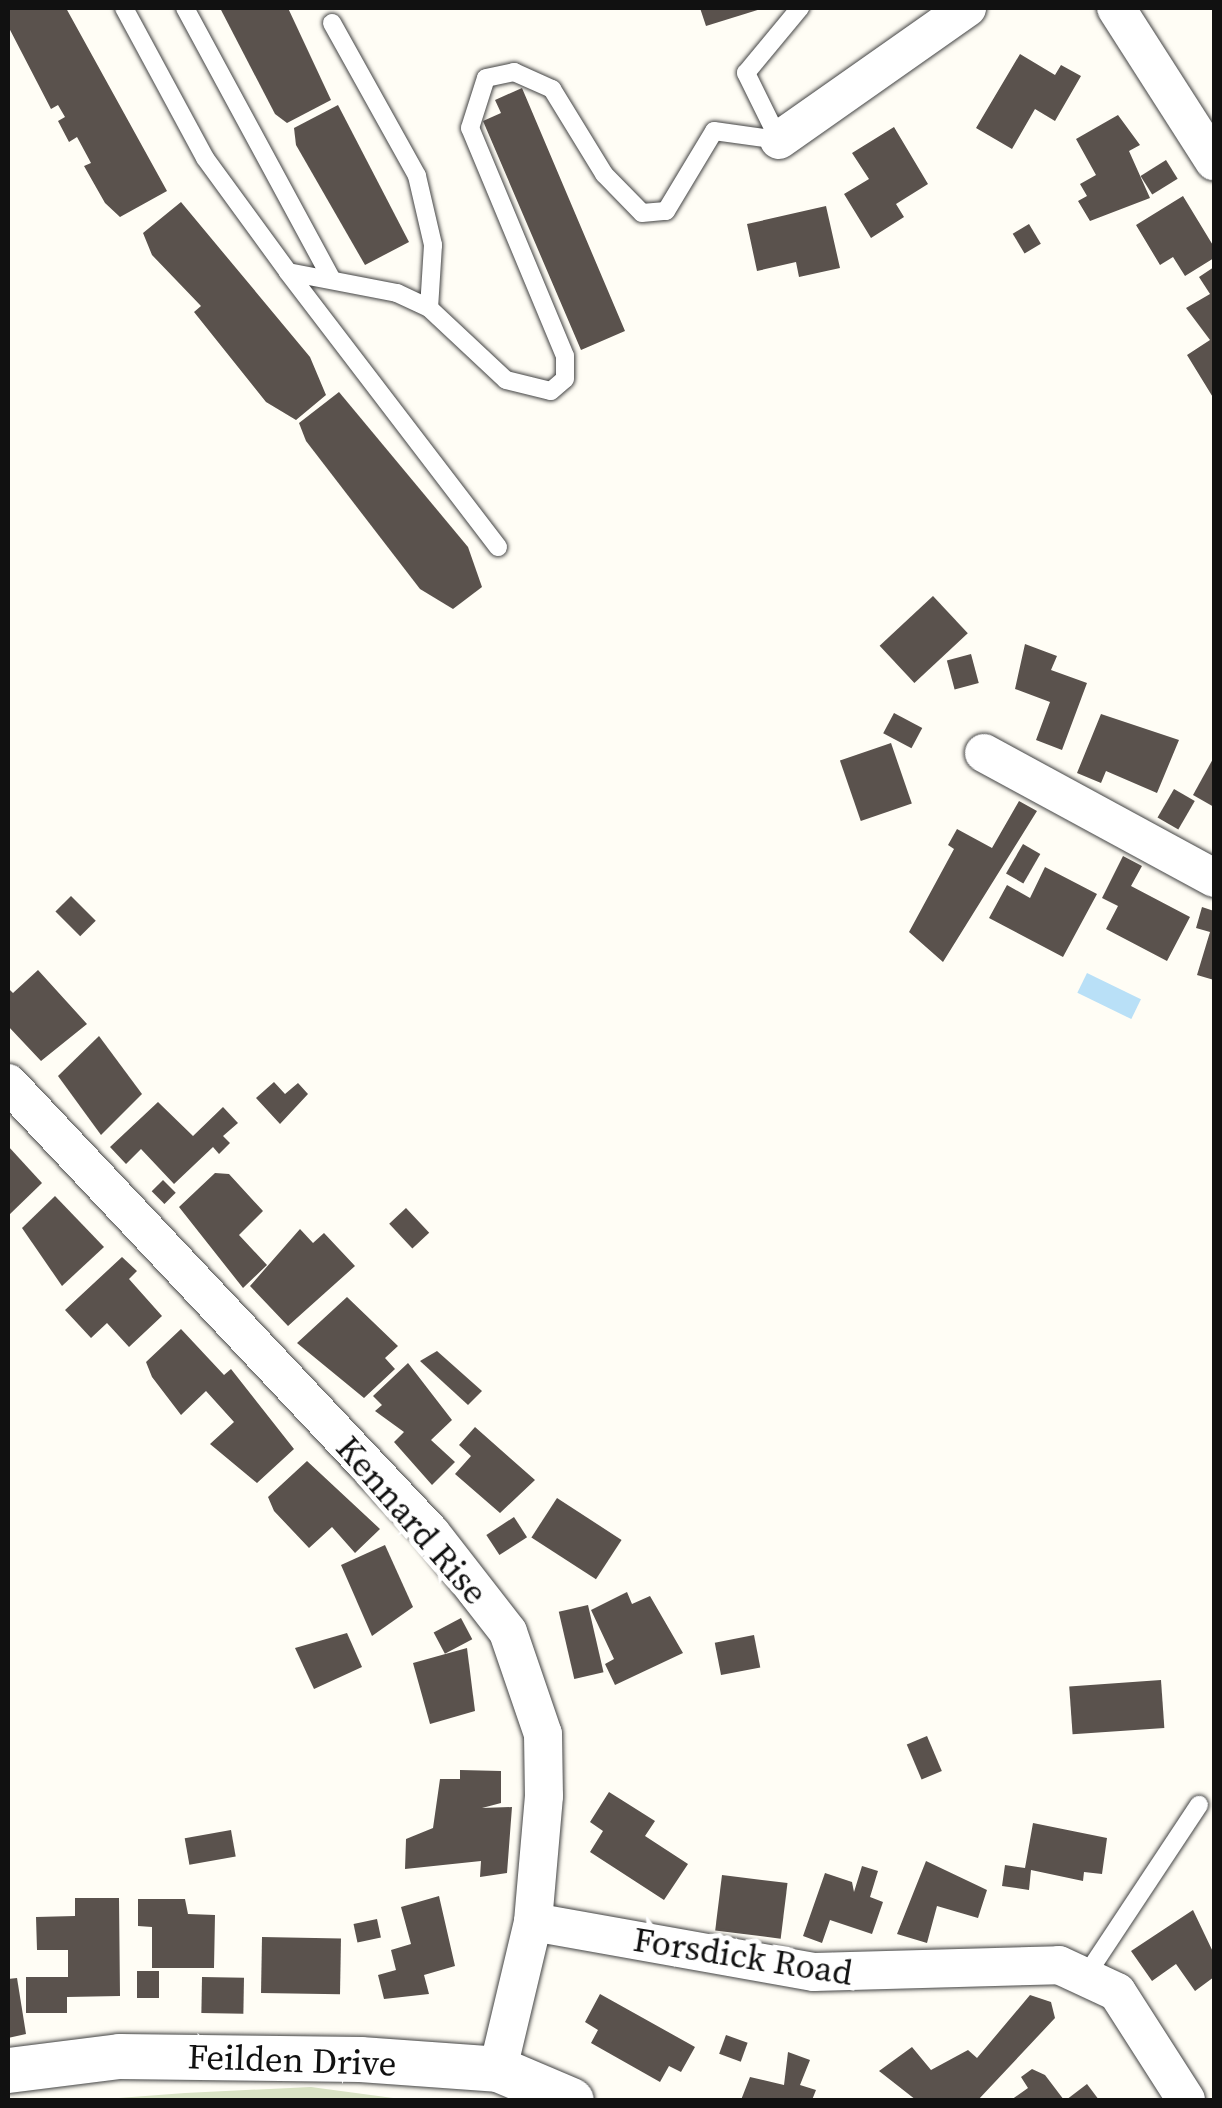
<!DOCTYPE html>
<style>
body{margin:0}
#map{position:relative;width:1222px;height:2108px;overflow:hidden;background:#fffdf5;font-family:"Source Serif 4",serif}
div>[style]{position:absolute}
.cemetery>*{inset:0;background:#d9e3c4}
.water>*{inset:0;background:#b9e0f7;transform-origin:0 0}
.building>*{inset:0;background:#5a524d;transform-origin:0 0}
.roads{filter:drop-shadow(0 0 2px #444) drop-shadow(0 0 2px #444)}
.service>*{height:18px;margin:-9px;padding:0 9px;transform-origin:9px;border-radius:9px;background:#fff}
.minor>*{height:38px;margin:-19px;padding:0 19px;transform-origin:19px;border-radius:19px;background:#fff}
.tertiary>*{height:45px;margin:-22.5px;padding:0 22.5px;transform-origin:22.5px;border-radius:22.5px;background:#fff}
span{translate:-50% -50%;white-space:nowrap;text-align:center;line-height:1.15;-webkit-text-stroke:10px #fff;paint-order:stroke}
.street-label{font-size:35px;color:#111}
.frame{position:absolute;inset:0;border:10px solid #111;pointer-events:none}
</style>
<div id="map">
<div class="cemetery">
<div style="clip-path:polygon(311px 2087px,408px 2100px,92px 2100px,185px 2093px)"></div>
</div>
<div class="water">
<div style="left:1087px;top:973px;width:60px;height:22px;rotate:26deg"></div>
</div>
<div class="building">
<div style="clip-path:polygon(8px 8px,66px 8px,167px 191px,120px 217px,105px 203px,84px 166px,91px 163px,77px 137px,69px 142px,58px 121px,65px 117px,58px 105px,51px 109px,8px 26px)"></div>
<div style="clip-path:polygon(220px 8px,288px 8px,331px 100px,287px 123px,275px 114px)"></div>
<div style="clip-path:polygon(700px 8px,764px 8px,706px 26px)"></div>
<div style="clip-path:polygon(1020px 54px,1055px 75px,1061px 65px,1081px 76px,1055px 121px,1035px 109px,1012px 149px,976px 128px)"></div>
<div style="clip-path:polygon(522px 88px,625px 331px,581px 350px,483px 121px,501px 113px,495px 100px)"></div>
<div style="clip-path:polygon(338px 105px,409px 242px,365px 265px,296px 145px,294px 128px)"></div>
<div style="clip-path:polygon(1118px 115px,1140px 145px,1129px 151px,1150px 198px,1090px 221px,1078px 201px,1087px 196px,1080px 184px,1096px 175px,1076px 139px)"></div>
<div style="clip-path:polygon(894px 127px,928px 184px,896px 204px,904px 217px,871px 238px,844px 194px,869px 179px,852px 153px)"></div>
<div style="left:1166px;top:160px;width:22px;height:30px;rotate:58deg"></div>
<div style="clip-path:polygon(1183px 196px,1214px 247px,1214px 258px,1185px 276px,1173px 257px,1160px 265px,1136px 225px)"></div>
<div style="clip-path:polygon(181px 202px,310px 357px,326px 395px,296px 420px,266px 402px,194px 312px,201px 306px,152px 255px,143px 233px)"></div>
<div style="clip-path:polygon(826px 206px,840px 268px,799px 277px,796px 262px,757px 271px,747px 224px)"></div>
<div style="left:1029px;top:224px;width:23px;height:19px;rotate:59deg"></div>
<div style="clip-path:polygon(1214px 267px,1214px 399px,1187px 355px,1210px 340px,1186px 308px,1210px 294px,1199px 277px)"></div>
<div style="clip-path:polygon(339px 392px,468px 547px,482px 587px,453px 609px,420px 589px,306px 441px,299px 423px)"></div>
<div style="left:933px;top:596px;width:51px;height:73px;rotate:47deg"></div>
<div style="clip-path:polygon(1025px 644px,1057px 656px,1051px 670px,1087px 683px,1062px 750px,1036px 740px,1050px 702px,1015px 689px)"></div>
<div style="left:971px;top:654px;width:30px;height:25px;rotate:75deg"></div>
<div style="left:894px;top:713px;width:32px;height:23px;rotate:28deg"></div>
<div style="clip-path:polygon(1101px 714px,1179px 740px,1157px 793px,1106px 771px,1101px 783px,1077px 773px)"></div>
<div style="left:891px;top:743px;width:64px;height:54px;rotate:71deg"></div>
<div style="clip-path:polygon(1214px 757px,1214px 807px,1193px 795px)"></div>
<div style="left:1174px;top:789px;width:24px;height:33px;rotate:30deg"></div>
<div style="clip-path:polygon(1019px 801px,1037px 811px,943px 962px,909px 932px,954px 849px,948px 845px,957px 829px,992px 848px)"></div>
<div style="left:1023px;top:844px;width:20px;height:34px;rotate:30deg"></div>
<div style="clip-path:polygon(1123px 856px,1142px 866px,1131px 886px,1190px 917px,1167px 961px,1106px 929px,1118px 906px,1102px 898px)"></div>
<div style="clip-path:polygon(1045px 867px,1097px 894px,1063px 957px,989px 918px,1007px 885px,1030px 898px)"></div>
<div style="left:71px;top:896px;width:35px;height:22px;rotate:45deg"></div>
<div style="clip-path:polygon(1202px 907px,1214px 911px,1214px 980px,1197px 975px,1210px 932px,1196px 928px)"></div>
<div style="clip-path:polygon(38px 970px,87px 1024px,41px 1061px,8px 1026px,8px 988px,13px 993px)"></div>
<div style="clip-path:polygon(99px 1036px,142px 1094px,101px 1135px,58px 1076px)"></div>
<div style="clip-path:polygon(274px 1082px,285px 1094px,298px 1083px,308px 1094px,280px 1124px,256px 1098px)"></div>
<div style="clip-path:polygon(158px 1102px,193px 1136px,223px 1107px,238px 1123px,223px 1136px,230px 1143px,219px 1154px,213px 1147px,174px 1184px,141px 1149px,126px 1164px,110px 1147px)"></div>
<div style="clip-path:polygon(8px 1146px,42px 1183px,8px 1216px)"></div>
<div style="clip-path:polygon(215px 1173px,229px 1174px,263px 1211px,239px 1235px,267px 1265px,243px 1288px,179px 1207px)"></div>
<div style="left:163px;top:1180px;width:18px;height:16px;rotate:45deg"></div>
<div style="clip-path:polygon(55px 1196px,104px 1247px,62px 1286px,22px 1228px)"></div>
<div style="left:406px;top:1208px;width:34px;height:23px;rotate:47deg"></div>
<div style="clip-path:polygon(300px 1229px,313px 1243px,324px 1233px,355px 1266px,288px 1326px,250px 1286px)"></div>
<div style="clip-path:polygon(122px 1257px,137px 1271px,129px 1279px,162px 1316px,129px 1347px,107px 1323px,91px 1338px,65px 1310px)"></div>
<div style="clip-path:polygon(347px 1297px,398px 1346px,385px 1358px,395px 1369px,364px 1398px,297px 1343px)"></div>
<div style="clip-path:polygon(181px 1329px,224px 1375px,231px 1369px,294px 1449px,257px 1483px,210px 1444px,234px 1422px,206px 1391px,181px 1415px,152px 1377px,146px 1362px)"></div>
<div style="clip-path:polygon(437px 1351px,482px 1391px,468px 1405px,420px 1361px)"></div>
<div style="clip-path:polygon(408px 1363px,452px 1420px,431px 1440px,455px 1462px,432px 1485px,394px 1442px,404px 1432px,375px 1411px,382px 1405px,373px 1396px)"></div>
<div style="clip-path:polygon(475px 1427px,535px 1480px,500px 1513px,455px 1474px,471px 1456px,459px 1445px)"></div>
<div style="clip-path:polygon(307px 1461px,380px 1529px,355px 1553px,332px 1527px,309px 1548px,274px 1511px,268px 1497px)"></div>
<div style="left:557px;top:1498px;width:77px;height:47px;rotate:33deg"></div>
<div style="left:514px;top:1517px;width:24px;height:33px;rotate:57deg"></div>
<div style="clip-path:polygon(385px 1545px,413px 1607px,372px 1636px,341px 1565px)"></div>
<div style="clip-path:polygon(627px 1592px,632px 1604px,650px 1596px,683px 1653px,615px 1685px,605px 1664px,614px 1659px,591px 1610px)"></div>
<div style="left:588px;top:1605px;width:69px;height:30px;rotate:77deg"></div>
<div style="left:461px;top:1618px;width:24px;height:31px;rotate:62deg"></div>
<div style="clip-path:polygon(347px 1633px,362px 1667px,314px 1689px,295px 1648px)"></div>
<div style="left:754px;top:1635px;width:33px;height:40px;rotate:79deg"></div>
<div style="clip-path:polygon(467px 1648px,475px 1711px,430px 1724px,413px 1663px)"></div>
<div style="left:1161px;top:1680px;width:48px;height:92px;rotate:86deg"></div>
<div style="left:927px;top:1736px;width:38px;height:22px;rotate:67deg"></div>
<div style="clip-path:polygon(460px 1770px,501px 1771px,501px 1803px,482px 1808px,512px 1807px,507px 1873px,480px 1877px,481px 1861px,405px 1869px,406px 1839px,433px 1828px,440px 1779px,460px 1779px)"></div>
<div style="clip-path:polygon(609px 1792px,655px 1821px,645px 1836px,688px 1864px,664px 1900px,590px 1852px,603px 1831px,590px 1822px)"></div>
<div style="clip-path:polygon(1033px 1823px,1107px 1838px,1102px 1874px,1084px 1872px,1083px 1881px,1031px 1870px,1029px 1890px,1002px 1886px,1005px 1865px,1025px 1868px)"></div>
<div style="left:231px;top:1830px;width:27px;height:47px;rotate:80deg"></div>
<div style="clip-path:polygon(926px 1861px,987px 1890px,978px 1918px,937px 1906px,927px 1943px,897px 1934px)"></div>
<div style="clip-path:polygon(862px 1866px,878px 1871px,870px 1897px,883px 1902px,872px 1934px,830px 1920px,822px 1943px,803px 1936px,825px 1873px,852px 1882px,854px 1892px)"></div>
<div style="left:722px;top:1875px;width:66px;height:56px;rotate:7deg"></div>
<div style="clip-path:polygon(439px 1896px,455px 1966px,424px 1975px,429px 1994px,384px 1999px,378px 1975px,396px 1970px,391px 1950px,411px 1944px,401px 1907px)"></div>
<div style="clip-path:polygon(75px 1898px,119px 1898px,120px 1996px,67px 1997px,67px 2013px,26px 2013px,26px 1977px,68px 1977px,68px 1950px,37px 1950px,36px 1917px,75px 1916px)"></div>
<div style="clip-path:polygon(138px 1899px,185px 1899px,188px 1914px,215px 1915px,214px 1968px,152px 1968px,152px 1927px,138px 1926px)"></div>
<div style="clip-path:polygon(1193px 1910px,1214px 1954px,1214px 1977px,1195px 1991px,1176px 1964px,1152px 1981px,1131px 1951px)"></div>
<div style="left:377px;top:1919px;width:19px;height:24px;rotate:78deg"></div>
<div style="left:262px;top:1937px;width:79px;height:56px;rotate:1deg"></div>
<div style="left:137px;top:1971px;width:22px;height:27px"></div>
<div style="left:202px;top:1977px;width:42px;height:36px;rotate:1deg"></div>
<div style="clip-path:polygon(17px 1978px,26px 2034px,8px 2038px,8px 1979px)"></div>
<div style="clip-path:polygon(600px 1994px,695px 2047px,681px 2072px,669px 2066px,660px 2082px,591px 2043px,598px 2030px,585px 2022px)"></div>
<div style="clip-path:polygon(1030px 1995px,1051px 2002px,1055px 2018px,978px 2100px,916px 2100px,879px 2071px,912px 2047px,931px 2070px,968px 2050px,977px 2058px)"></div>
<div style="left:726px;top:2035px;width:23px;height:20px;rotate:20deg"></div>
<div style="clip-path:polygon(788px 2052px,810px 2060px,800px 2085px,816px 2090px,812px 2100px,741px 2100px,750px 2077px,784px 2085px)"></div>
<div style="clip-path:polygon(1032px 2069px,1045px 2075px,1064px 2100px,1011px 2100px,1028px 2088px,1021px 2077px)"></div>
<div style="clip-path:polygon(1087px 2084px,1099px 2100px,1066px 2100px)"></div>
</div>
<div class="roads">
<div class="service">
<div style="left:124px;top:8px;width:170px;rotate:61.6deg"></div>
<div style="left:205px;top:158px;width:141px;rotate:53.9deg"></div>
<div style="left:185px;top:8px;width:307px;rotate:61.6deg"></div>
<div style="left:332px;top:23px;width:175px;rotate:60.9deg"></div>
<div style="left:417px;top:176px;width:71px;rotate:76.9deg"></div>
<div style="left:433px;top:245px;width:63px;rotate:93.6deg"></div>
<div style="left:779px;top:140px;width:75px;rotate:-116.2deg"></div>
<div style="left:746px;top:73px;width:85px;rotate:-50.3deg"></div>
<div style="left:498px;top:547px;width:346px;rotate:-127.4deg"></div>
<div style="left:288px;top:272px;width:111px;rotate:10.9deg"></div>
<div style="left:397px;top:293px;width:35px;rotate:25deg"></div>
<div style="left:429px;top:308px;width:105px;rotate:43.1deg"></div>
<div style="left:506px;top:380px;width:46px;rotate:13.7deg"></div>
<div style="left:551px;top:391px;width:18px;rotate:-41deg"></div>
<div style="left:565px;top:379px;width:23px;rotate:-90deg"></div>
<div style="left:565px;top:356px;width:247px;rotate:-112.6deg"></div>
<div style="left:470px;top:128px;width:52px;rotate:-72.3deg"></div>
<div style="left:486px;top:78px;width:29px;rotate:-12deg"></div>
<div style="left:514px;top:72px;width:42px;rotate:24.1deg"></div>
<div style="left:552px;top:89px;width:100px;rotate:58.5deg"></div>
<div style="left:604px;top:174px;width:54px;rotate:45.7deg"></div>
<div style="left:642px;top:213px;width:24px;rotate:-5deg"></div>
<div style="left:666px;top:211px;width:93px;rotate:-59deg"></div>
<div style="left:714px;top:131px;width:66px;rotate:7.9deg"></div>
<div style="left:1087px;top:1974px;width:203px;rotate:-56.5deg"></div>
</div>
<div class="minor">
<div style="left:1116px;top:8px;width:182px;rotate:57.4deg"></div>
<div style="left:779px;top:140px;width:230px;rotate:-35.1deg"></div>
<div style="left:984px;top:753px;width:262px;rotate:28.5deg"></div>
<div style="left:8px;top:1083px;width:618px;rotate:46.77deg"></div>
<div style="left:431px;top:1533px;width:125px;rotate:52.1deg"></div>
<div style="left:508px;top:1632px;width:108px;rotate:71.1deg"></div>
<div style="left:543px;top:1734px;width:62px;rotate:89.1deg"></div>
<div style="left:544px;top:1796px;width:126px;rotate:95deg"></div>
<div style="left:533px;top:1922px;width:151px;rotate:103.4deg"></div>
<div style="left:533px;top:1922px;width:285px;rotate:10.1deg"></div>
<div style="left:814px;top:1972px;width:245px;rotate:-1.6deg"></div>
<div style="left:1059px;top:1965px;width:64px;rotate:25deg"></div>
<div style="left:1117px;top:1992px;width:128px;rotate:57.4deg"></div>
</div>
<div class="tertiary">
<div style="left:8px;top:2070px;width:112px;rotate:-7.2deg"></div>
<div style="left:119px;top:2056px;width:241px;rotate:0.7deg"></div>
<div style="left:360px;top:2059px;width:138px;rotate:4.1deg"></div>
<div style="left:498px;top:2069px;width:79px;rotate:23deg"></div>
</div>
</div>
<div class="street-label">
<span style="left:412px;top:1520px;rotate:49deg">Kennard Rise</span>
<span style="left:743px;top:1956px;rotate:9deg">Forsdick Road</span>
<span style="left:292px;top:2060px;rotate:2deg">Feilden Drive</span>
</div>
<div class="frame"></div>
</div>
